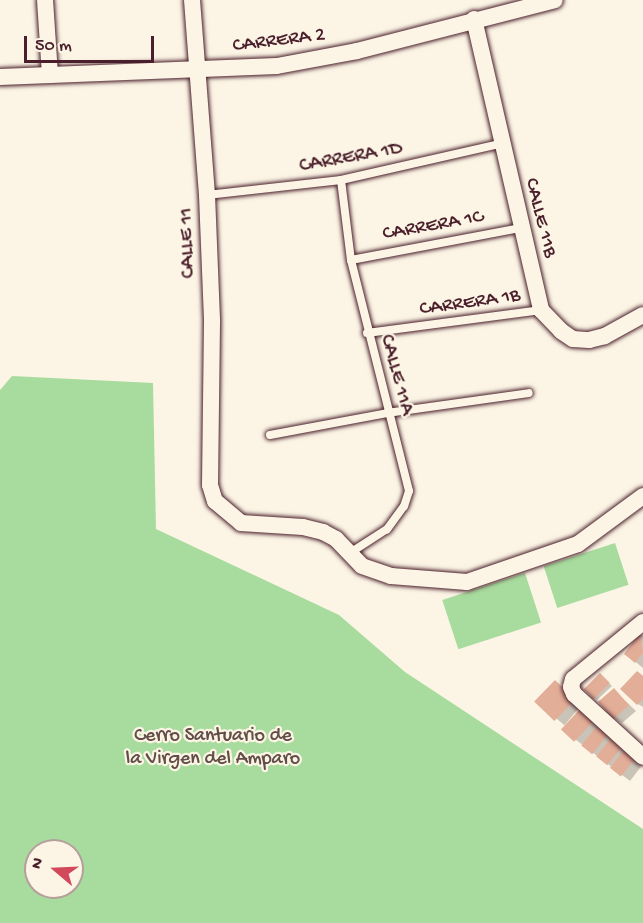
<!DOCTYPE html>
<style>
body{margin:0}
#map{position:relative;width:643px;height:923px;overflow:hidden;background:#fcf5e5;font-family:"Gochi Hand",sans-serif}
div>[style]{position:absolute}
.green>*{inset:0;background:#a8dc9e;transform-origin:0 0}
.shadow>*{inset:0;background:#0003;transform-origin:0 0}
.building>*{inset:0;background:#e3ae97;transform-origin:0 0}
.roads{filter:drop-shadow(0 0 2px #4a1f2b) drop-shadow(0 0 2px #4a1f2b)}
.lane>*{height:8px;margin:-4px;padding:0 4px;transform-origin:4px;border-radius:4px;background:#fcf5e5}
.street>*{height:16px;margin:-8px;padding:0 8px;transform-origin:8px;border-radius:8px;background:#fcf5e5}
span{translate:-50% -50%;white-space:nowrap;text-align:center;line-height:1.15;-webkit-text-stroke:4.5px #fcf5e5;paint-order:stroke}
.street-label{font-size:20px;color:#4a1f2b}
.park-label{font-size:20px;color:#624e48}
.north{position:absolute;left:24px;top:839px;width:60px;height:60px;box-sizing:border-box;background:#fcf5e5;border:2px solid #b59f9b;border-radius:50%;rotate:289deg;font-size:16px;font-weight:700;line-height:24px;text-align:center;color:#4a1f2b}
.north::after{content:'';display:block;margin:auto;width:21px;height:27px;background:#d1495b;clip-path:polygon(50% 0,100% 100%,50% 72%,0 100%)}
.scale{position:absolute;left:24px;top:36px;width:130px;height:27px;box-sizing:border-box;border:3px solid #4a1f2b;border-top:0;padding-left:8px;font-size:18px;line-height:21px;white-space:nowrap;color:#4a1f2b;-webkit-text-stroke:4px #fcf5e5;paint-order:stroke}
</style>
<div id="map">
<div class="green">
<div style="clip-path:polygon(evenodd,12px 376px,153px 383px,156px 529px,339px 615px,405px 672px,643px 829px,643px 923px,0 923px,0 390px,12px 376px,36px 851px,72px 851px,72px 887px,36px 887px,36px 851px)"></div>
<div style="left:615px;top:543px;width:44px;height:75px;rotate:72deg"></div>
<div style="left:525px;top:573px;width:52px;height:87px;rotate:72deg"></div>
</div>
<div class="shadow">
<div style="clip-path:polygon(641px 635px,643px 636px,643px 668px,626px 654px)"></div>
<div style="clip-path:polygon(638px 672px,643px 676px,643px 707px,638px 704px)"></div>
<div style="clip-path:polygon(601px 675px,612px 686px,597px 700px,594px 698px)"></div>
<div style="left:555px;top:682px;width:35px;height:27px;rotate:40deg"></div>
<div style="clip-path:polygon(614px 690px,636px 711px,622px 723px,614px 718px)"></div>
<div style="clip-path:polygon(580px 711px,643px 764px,630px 781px,563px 730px)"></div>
</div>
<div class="building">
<div style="clip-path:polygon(640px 633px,643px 653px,635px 663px,624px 654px)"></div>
<div style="clip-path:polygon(637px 671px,643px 676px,643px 699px,637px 705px,620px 689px)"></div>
<div style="left:600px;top:673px;width:14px;height:23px;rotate:45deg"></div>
<div style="left:555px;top:680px;width:28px;height:30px;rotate:44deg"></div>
<div style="left:614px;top:688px;width:23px;height:21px;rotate:49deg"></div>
<div style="left:580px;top:709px;width:18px;height:28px;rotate:43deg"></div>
<div style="left:597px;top:726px;width:14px;height:25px;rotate:39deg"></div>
<div style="left:612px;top:737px;width:14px;height:25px;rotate:39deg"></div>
<div style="left:625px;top:749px;width:14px;height:24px;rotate:39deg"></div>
</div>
<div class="roads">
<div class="lane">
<div style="left:341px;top:180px;width:81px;rotate:82.9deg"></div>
<div style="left:351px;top:260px;width:238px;rotate:75.9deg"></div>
<div style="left:409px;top:491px;width:16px;rotate:108deg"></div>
<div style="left:404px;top:506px;width:29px;rotate:126deg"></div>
<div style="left:387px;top:529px;width:44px;rotate:147deg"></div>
<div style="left:207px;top:195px;width:135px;rotate:-6.4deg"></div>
<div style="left:341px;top:180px;width:163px;rotate:-12.8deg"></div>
<div style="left:351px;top:260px;width:173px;rotate:-10.7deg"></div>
<div style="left:367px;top:333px;width:176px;rotate:-7.5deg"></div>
<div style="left:270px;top:435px;width:119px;rotate:-10.6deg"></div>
<div style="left:387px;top:413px;width:143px;rotate:-8deg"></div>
</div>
<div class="street">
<div style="left:45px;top:0;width:75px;rotate:86.2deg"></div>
<div style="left:192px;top:0;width:196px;rotate:85.6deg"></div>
<div style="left:207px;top:195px;width:127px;rotate:87.7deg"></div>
<div style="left:212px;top:322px;width:163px;rotate:90.7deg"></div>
<div style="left:210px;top:485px;width:17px;rotate:73deg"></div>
<div style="left:215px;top:501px;width:34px;rotate:40deg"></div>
<div style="left:241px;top:523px;width:62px;rotate:3.7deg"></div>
<div style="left:303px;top:527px;width:21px;rotate:14deg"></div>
<div style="left:323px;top:532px;width:15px;rotate:28deg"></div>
<div style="left:336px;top:539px;width:37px;rotate:46deg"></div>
<div style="left:362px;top:566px;width:31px;rotate:19deg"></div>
<div style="left:391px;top:576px;width:76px;rotate:4.5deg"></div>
<div style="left:467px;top:582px;width:117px;rotate:-18.9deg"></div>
<div style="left:578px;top:544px;width:81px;rotate:-36.4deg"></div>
<div style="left:474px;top:19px;width:299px;rotate:77deg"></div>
<div style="left:541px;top:310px;width:29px;rotate:46deg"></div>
<div style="left:561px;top:331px;width:14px;rotate:34deg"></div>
<div style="left:573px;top:339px;width:16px;rotate:4deg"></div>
<div style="left:589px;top:340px;width:16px;rotate:-14deg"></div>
<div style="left:605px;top:336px;width:43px;rotate:-28.9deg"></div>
<div style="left:0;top:77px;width:277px;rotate:-2.3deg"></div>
<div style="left:277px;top:66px;width:81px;rotate:-10.6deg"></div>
<div style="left:357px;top:51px;width:204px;rotate:-14.4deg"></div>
<div style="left:643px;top:622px;width:90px;rotate:140.8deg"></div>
<div style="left:573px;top:679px;width:8px;rotate:104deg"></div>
<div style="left:571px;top:687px;width:8px;rotate:67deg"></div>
<div style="left:574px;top:694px;width:93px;rotate:42.4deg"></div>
</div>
</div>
<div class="street-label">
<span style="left:279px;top:41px;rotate:-7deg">CARRERA 2</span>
<span style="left:351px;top:158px;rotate:-10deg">CARRERA 1D</span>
<span style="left:540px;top:218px;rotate:76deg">CALLE 11B</span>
<span style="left:433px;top:226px;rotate:-10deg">CARRERA 1C</span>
<span style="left:188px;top:243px;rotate:-92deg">CALLE 11</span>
<span style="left:470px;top:303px;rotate:-8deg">CARRERA 1B</span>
<span style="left:396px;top:375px;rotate:75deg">CALLE 11A</span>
</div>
<div class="park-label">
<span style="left:213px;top:748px">Cerro Santuario de<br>la Virgen del Amparo</span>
</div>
<div class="north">N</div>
<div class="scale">50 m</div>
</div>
